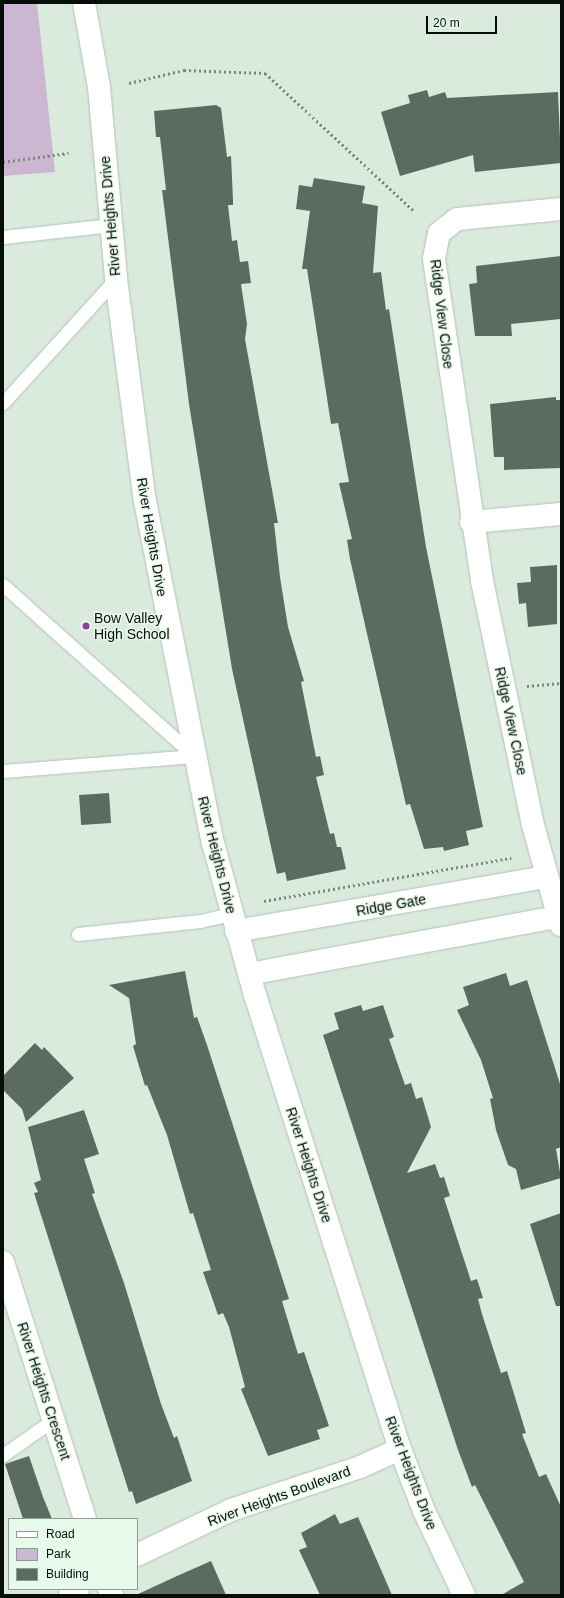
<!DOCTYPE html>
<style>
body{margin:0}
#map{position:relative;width:564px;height:1598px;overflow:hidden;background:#daebde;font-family:Arial,sans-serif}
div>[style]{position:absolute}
.green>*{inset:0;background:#ccb7d2}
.building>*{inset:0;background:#5c6b60;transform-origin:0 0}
.path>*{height:2.5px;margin-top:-1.25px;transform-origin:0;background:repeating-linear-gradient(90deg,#7b877e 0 2px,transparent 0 5px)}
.roads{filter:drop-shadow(0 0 1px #b2c3b6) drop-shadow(0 0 1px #b2c3b6)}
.service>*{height:13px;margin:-6.5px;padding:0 6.5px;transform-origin:6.5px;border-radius:6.5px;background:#fff}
.minor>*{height:22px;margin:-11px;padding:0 11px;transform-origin:11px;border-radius:11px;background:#fff}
.tertiary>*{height:22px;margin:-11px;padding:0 11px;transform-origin:11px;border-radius:11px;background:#fff}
.dots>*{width:11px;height:11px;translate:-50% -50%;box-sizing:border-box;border:2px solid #e7f9eb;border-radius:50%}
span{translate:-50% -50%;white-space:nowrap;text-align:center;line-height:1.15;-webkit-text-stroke:3px #e7f9eb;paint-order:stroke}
.street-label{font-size:14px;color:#070d09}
.poi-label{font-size:14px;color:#070d09}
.left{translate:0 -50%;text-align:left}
.frame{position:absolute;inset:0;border:4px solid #070d09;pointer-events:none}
.legend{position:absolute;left:8px;top:1518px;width:130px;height:72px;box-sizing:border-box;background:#e7f9eb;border:1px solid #8d9b91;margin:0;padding:5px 7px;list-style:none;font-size:12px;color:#070d09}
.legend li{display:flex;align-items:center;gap:8px;height:20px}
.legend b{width:20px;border:1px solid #8d9b91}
.scale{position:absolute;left:426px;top:16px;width:71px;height:18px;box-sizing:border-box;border:2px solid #070d09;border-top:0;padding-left:5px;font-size:12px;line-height:14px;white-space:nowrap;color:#070d09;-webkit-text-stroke:3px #e7f9eb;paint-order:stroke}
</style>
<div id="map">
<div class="green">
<div style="clip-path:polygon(3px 3px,37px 3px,55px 172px,3px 176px)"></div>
</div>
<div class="building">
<div style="clip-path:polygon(427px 90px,429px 97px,445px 92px,447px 98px,558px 92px,561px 163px,475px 172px,473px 155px,400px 176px,381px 112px,410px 103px,408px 95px)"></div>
<div style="clip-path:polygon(216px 105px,221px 108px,227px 157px,231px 156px,233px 200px,233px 205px,228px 205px,232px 241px,237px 240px,240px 262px,248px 261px,251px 283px,241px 284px,247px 324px,245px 339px,278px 523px,274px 523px,280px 577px,288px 627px,304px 681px,301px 682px,316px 757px,320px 756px,324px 775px,316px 777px,330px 834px,334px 833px,337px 847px,341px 847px,346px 869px,287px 881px,285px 872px,277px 874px,232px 669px,189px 404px,162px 190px,166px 190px,160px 137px,156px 137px,154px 111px)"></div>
<div style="clip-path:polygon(314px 178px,365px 186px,362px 203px,378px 206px,373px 273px,381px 272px,386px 310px,389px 309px,426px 547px,483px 827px,466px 831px,469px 845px,444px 851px,443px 847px,424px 849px,410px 804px,406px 805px,350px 559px,347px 540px,352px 539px,339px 483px,349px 482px,338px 423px,331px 424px,307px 269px,302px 269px,310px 211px,296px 209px,299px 185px,312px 187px)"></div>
<div style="clip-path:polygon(561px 256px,561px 319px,511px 324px,512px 336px,475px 336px,469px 284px,477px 283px,476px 266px)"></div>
<div style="clip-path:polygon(556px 397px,556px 400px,561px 400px,561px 468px,504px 470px,504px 457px,494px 457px,490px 404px)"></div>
<div style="clip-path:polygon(557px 565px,557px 624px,528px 627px,526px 603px,519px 604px,517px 583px,531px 582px,530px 567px)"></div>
<div style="left:109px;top:793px;width:30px;height:30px;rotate:86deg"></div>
<div style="clip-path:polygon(185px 971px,194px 1018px,197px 1017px,207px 1045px,289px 1299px,282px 1301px,298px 1354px,304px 1352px,329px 1426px,317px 1430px,320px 1439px,268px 1456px,241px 1389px,245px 1387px,229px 1327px,223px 1313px,218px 1315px,203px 1272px,211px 1270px,193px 1213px,190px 1214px,167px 1135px,147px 1085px,145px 1086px,133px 1046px,136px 1044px,129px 998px,109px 985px)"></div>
<div style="clip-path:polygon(506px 973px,510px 986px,527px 980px,561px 1087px,561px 1147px,556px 1149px,561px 1178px,521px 1190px,516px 1169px,508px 1165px,496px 1130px,490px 1099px,493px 1098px,481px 1060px,457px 1010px,469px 1005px,463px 987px)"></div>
<div style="clip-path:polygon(361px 1005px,363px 1011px,383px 1005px,394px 1037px,389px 1039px,405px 1085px,411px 1083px,416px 1099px,422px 1097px,431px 1127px,407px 1173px,435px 1164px,440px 1178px,444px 1177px,450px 1196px,444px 1198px,471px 1281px,477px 1279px,483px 1298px,478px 1299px,482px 1314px,501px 1373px,507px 1371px,526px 1433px,522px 1434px,539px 1477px,546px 1474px,561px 1507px,561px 1595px,501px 1595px,524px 1582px,475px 1485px,472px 1487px,458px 1450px,323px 1035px,339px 1029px,334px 1013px)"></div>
<div style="clip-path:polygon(35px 1043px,42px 1050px,44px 1047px,74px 1078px,26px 1122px,22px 1109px,3px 1090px,3px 1076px)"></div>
<div style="clip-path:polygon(84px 1110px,99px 1154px,84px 1159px,95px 1193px,92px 1194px,124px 1283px,161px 1404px,174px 1438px,177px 1436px,192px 1481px,136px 1504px,132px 1491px,129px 1492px,34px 1193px,38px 1192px,34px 1183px,41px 1180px,28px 1127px)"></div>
<div style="clip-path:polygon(561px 1213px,561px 1306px,556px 1306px,530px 1224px)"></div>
<div style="clip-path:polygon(29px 1456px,43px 1497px,52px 1519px,23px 1519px,5px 1464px)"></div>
<div style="clip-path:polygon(335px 1514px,340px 1524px,358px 1517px,392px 1595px,320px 1595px,299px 1550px,307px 1547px,301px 1533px)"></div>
<div style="clip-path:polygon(211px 1561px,226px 1595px,136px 1595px,177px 1576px)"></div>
</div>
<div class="path">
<div style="left:129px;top:83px;width:57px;rotate:-13.3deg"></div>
<div style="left:184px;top:70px;width:81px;rotate:2.1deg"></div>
<div style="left:265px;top:73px;width:202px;rotate:42.8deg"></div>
<div style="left:3px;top:162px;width:66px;rotate:-7.9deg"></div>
<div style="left:527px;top:686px;width:34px;rotate:-5deg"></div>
<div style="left:264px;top:901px;width:251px;rotate:-9.9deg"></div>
</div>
<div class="roads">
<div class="service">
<div style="left:3px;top:237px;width:109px;rotate:-6.3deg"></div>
<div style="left:3px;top:403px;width:168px;rotate:-47.7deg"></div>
<div style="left:3px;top:585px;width:256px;rotate:41.8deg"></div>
<div style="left:3px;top:771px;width:192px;rotate:-4.5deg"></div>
<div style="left:78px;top:934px;width:123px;rotate:-6.1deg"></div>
<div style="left:200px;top:921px;width:32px;rotate:-13deg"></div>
<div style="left:3px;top:1455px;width:61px;rotate:-35deg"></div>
</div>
<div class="minor">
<div style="left:561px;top:209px;width:104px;rotate:174.5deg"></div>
<div style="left:457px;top:219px;width:23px;rotate:142deg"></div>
<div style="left:439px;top:233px;width:26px;rotate:101deg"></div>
<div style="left:434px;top:259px;width:326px;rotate:81.5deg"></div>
<div style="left:482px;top:581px;width:249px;rotate:78.2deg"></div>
<div style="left:533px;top:825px;width:104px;rotate:74.4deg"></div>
<div style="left:471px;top:522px;width:90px;rotate:-5.1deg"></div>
<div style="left:236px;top:931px;width:315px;rotate:-9.9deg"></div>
<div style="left:249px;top:974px;width:314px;rotate:-10.5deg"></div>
<div style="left:3px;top:1262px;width:270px;rotate:72.3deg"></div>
<div style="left:137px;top:1555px;width:104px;rotate:-25.6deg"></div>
<div style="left:231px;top:1510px;width:136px;rotate:-18.4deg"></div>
<div style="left:360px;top:1467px;width:44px;rotate:-24.2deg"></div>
<div style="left:109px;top:1589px;width:7px;rotate:63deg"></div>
<div style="left:70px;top:1595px;width:10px;rotate:-37deg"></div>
</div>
<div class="tertiary">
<div style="left:84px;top:3px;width:85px;rotate:79.9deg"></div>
<div style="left:99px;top:87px;width:193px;rotate:84.9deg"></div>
<div style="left:116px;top:279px;width:219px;rotate:82.6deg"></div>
<div style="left:144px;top:496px;width:354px;rotate:78.8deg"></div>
<div style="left:213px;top:843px;width:158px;rotate:74.6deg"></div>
<div style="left:255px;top:995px;width:477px;rotate:72.3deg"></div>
<div style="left:400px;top:1449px;width:66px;rotate:68.8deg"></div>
<div style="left:424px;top:1511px;width:93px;rotate:64.5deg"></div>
</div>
</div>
<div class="dots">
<div style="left:86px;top:626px;background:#943daa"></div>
</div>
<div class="street-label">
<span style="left:110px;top:216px;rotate:-95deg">River Heights Drive</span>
<span style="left:442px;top:314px;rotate:83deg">Ridge View Close</span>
<span style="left:152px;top:537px;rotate:80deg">River Heights Drive</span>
<span style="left:511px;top:721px;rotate:78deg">Ridge View Close</span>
<span style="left:217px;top:855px;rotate:76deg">River Heights Drive</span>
<span style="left:391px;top:905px;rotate:-10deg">Ridge Gate</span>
<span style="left:309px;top:1165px;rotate:72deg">River Heights Drive</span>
<span style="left:44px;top:1391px;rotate:72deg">River Heights Crescent</span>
<span style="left:411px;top:1473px;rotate:69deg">River Heights Drive</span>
<span style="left:279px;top:1496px;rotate:-20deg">River Heights Boulevard</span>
</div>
<div class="poi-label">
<span class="left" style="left:94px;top:626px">Bow Valley<br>High School</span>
</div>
<div class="frame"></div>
<ul class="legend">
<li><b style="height:5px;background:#fff"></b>Road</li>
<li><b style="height:11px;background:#ccb7d2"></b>Park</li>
<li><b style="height:11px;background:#5c6b60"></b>Building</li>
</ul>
<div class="scale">20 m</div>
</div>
